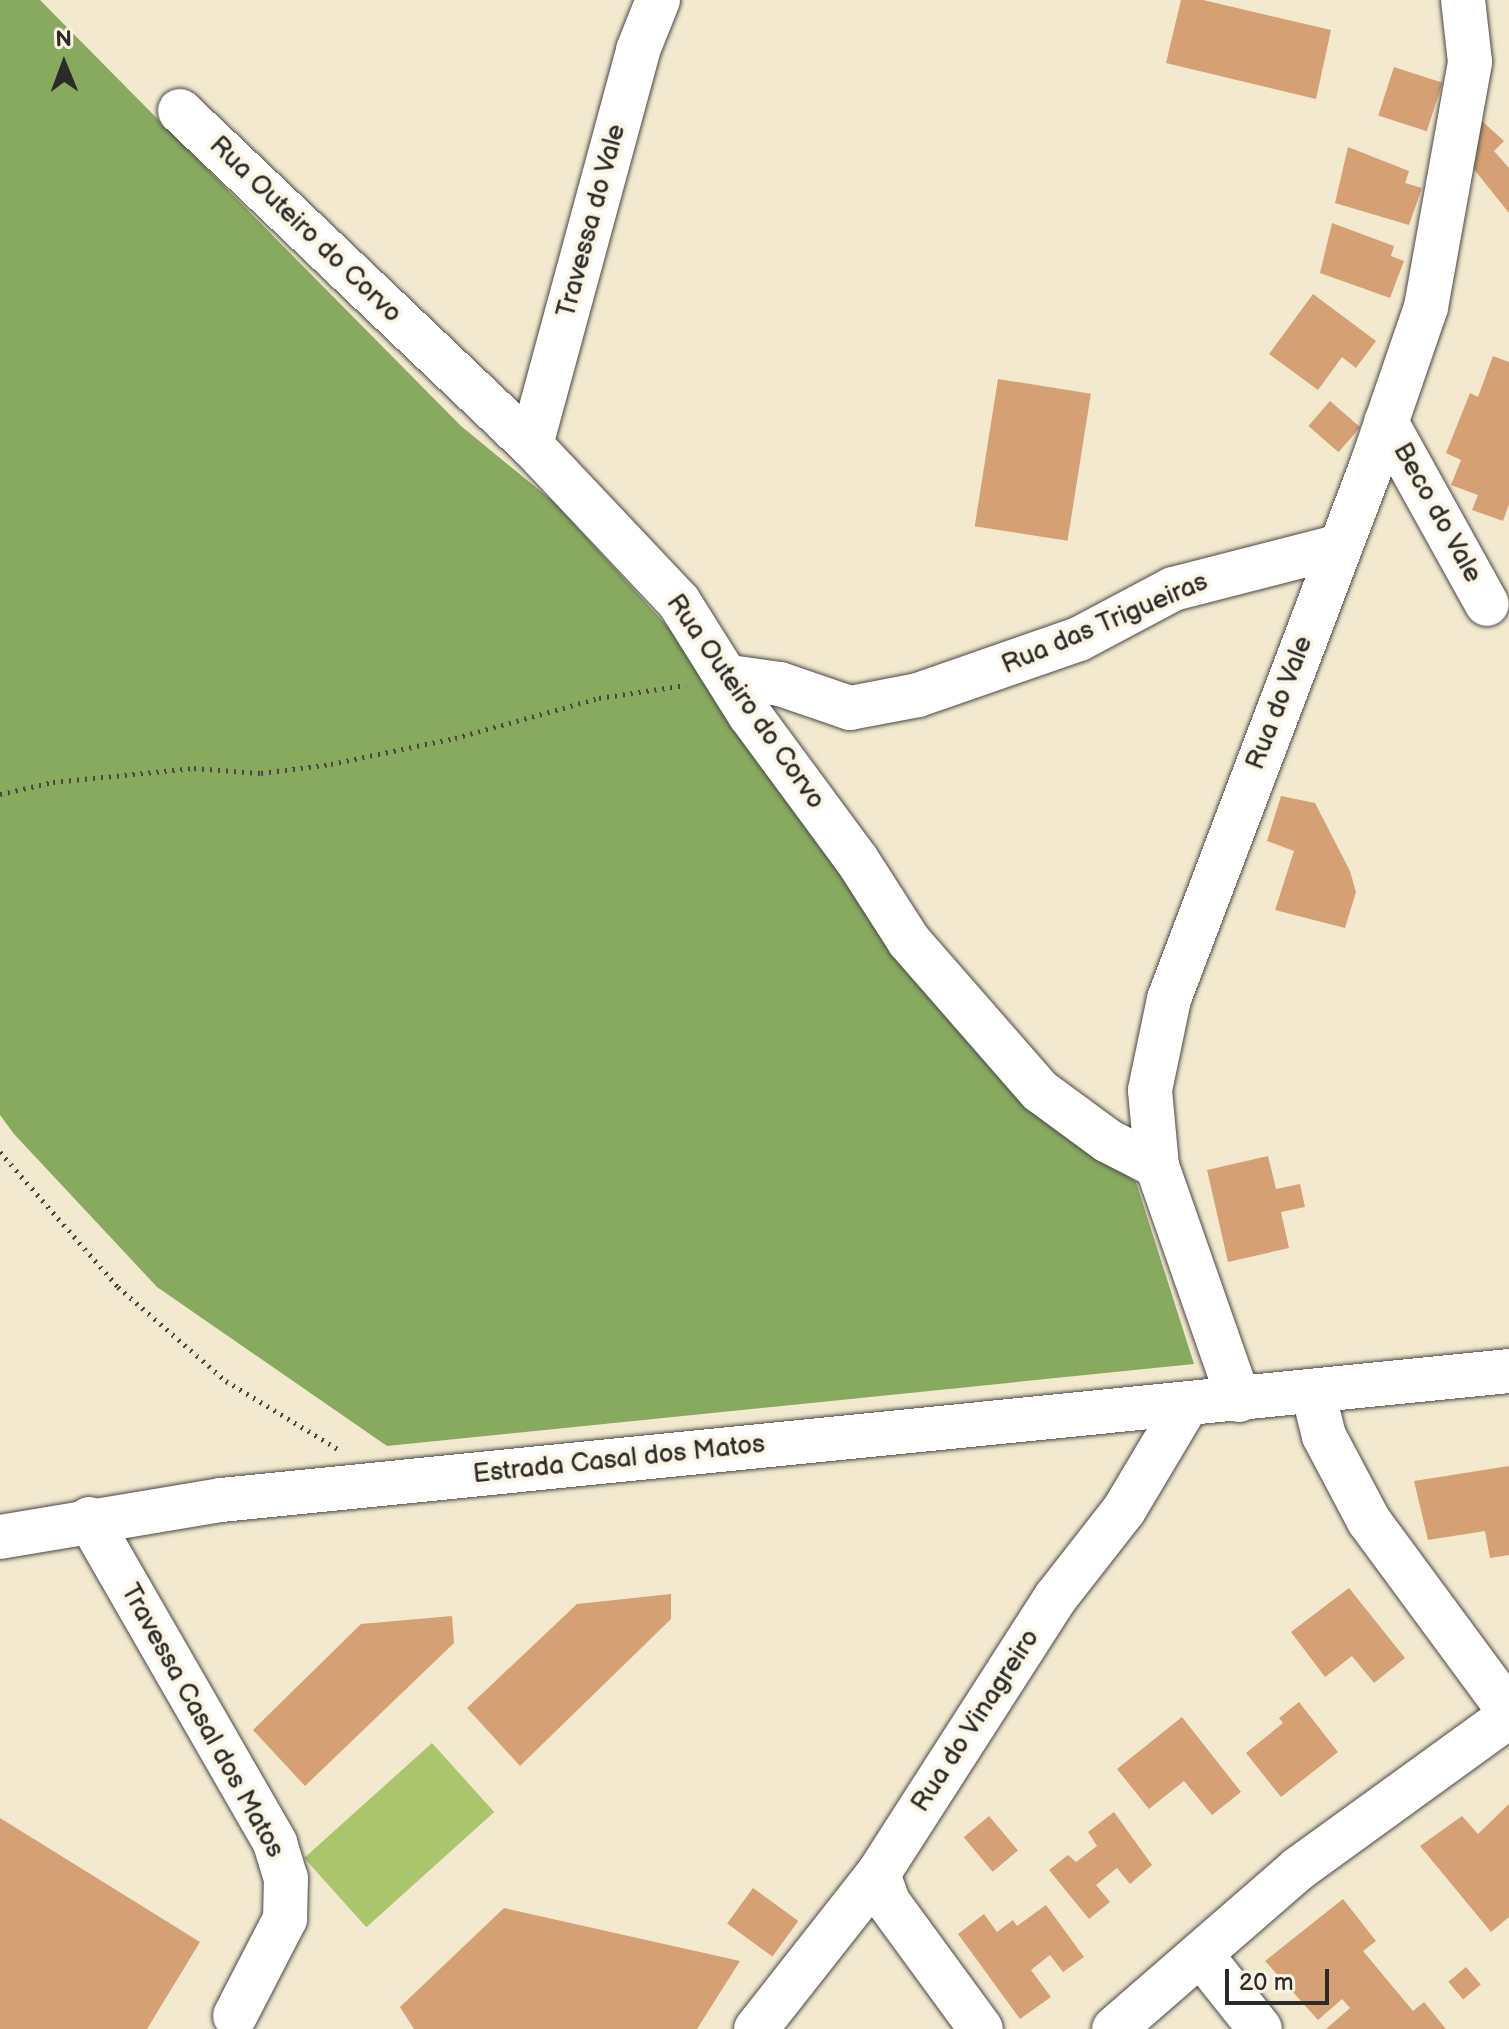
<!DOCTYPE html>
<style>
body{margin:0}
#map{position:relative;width:1509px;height:2029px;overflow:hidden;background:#f3e9cf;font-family:"Balsamiq Sans",sans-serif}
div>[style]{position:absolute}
.green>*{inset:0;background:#aac56b;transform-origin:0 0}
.forest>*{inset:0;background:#87aa5f}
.building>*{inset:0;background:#d5a073;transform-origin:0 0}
.path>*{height:5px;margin-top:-2.5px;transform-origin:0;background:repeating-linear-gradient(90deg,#494844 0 2px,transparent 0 8px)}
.roads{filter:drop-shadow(0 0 2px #494844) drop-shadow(0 0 2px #494844)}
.minor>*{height:44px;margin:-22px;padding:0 22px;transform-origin:22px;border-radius:22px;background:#fff}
span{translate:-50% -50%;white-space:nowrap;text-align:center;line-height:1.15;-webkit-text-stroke:8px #fcf5e5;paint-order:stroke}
.street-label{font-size:26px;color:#2b2b2b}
.north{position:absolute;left:24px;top:24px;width:80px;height:80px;-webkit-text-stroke:6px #fcf5e5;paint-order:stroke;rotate:359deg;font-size:22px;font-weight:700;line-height:32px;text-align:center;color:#2b2b2b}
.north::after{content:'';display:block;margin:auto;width:28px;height:36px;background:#2b2b2b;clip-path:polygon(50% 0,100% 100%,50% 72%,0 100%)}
.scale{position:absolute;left:1225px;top:1969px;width:104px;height:36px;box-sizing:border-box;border:4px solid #2b2b2b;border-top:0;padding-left:10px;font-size:24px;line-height:28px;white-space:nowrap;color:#2b2b2b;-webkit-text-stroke:6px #fcf5e5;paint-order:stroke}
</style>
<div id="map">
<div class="green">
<div style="left:432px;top:1743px;width:93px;height:172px;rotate:48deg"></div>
</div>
<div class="forest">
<div style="clip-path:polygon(0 0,40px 0,461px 426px,555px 503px,698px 660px,1038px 1112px,1136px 1182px,1194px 1364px,387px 1446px,157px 1287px,14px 1134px,0 1115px)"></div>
</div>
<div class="building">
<div style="clip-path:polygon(1181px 0,1203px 0,1331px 30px,1316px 99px,1166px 63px)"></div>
<div style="left:1394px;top:67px;width:51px;height:51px;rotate:18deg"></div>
<div style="clip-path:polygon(1482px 121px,1504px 141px,1494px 151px,1509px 168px,1509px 213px,1473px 168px)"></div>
<div style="clip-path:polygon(1348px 147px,1409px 171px,1405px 183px,1422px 188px,1409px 225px,1335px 203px)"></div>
<div style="clip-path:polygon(1332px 223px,1394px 246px,1391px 256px,1404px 261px,1390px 298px,1320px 273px)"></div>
<div style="clip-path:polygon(1313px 294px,1376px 341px,1356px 368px,1342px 357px,1318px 390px,1269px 354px)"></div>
<div style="clip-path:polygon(1493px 356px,1509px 362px,1509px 504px,1503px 521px,1472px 510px,1478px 495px,1451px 485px,1461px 460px,1446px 453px,1470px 393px,1478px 397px)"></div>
<div style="left:998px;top:379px;width:94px;height:149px;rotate:9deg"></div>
<div style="left:1330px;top:401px;width:40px;height:33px;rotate:41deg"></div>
<div style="clip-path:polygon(1281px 796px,1315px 803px,1350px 871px,1356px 892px,1345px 928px,1275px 910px,1294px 851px,1267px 841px)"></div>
<div style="clip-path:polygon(1268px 1156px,1276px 1189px,1300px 1184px,1305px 1207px,1281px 1212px,1289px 1248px,1228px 1262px,1207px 1170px)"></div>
<div style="clip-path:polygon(1509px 1466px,1509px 1555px,1490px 1558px,1485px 1531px,1428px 1540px,1414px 1481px)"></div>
<div style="clip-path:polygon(1349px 1588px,1405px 1658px,1374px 1683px,1352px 1656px,1325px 1677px,1291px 1632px)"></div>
<div style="clip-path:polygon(671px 1594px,671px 1619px,520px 1766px,467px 1708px,577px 1604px)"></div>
<div style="clip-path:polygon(452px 1616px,454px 1643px,305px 1786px,253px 1730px,361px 1624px)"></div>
<div style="clip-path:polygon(1299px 1702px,1338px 1752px,1281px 1797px,1246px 1753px,1283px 1723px,1279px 1718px)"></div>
<div style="clip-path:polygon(1182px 1717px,1241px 1792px,1212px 1815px,1184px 1781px,1149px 1809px,1117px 1769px)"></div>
<div style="clip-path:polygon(1509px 1804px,1509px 1917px,1491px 1932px,1420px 1846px,1462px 1816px,1478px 1834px)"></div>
<div style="clip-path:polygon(1114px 1812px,1152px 1865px,1130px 1884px,1117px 1868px,1096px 1885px,1110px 1902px,1089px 1919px,1049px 1870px,1068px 1855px,1076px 1862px,1097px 1846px,1088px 1832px)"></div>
<div style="left:989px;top:1816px;width:45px;height:33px;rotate:50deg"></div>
<div style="clip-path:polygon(0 1818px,200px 1942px,147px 2029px,0 2029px)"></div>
<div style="left:753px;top:1888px;width:56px;height:44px;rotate:36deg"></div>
<div style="clip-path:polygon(1343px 1899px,1376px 1941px,1363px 1951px,1413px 2011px,1424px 2002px,1446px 2029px,1326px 2029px,1350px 2008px,1342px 1999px,1318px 2020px,1265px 1961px)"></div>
<div style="clip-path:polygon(1046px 1905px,1084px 1957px,1063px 1972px,1050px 1955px,1031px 1970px,1051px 1997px,1020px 2019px,958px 1934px,984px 1914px,997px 1932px,1013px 1920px,1017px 1926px)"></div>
<div style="clip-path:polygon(504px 1908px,740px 1961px,697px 2029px,414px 2029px,400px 2007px)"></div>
<div style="left:1466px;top:1967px;width:23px;height:23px;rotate:50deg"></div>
</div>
<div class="path">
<div style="left:0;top:794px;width:54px;rotate:-12.8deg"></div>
<div style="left:53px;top:782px;width:142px;rotate:-5.7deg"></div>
<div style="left:194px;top:768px;width:67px;rotate:4.3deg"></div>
<div style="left:261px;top:773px;width:71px;rotate:-7.3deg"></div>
<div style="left:331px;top:764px;width:127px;rotate:-11.8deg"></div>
<div style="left:455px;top:738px;width:149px;rotate:-15.5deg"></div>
<div style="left:599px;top:698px;width:88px;rotate:-8.5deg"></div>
<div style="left:0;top:1152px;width:179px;rotate:48.8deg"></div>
<div style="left:118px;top:1287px;width:143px;rotate:41deg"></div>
<div style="left:226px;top:1381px;width:131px;rotate:31.3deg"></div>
</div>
<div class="roads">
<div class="minor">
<div style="left:180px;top:111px;width:485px;rotate:43.6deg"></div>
<div style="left:531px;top:445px;width:216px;rotate:46.7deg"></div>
<div style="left:679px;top:602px;width:133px;rotate:57.9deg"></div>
<div style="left:750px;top:715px;width:180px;rotate:53.6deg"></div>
<div style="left:857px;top:860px;width:96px;rotate:57.3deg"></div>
<div style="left:909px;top:941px;width:199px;rotate:48.9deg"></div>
<div style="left:1040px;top:1091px;width:84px;rotate:36.3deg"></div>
<div style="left:1108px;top:1141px;width:55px;rotate:27deg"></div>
<div style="left:1386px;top:422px;width:208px;rotate:61deg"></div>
<div style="left:531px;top:445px;width:409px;rotate:-74.8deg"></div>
<div style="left:638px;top:50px;width:54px;rotate:-68.2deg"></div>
<div style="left:730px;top:677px;width:50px;rotate:8deg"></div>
<div style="left:780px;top:684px;width:74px;rotate:18.9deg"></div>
<div style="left:850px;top:708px;width:69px;rotate:-10.8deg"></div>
<div style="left:918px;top:695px;width:170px;rotate:-19.2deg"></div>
<div style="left:1079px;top:639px;width:106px;rotate:-28deg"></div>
<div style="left:1173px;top:589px;width:173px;rotate:-14.4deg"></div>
<div style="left:1313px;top:1392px;width:45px;rotate:76deg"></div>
<div style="left:1324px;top:1436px;width:96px;rotate:62.1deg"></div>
<div style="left:1369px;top:1521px;width:236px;rotate:53.6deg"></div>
<div style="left:1239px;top:1400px;width:248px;rotate:-109.3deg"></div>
<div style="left:1157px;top:1166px;width:76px;rotate:-95.3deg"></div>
<div style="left:1150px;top:1090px;width:93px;rotate:-78.2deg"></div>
<div style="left:1169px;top:999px;width:572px;rotate:-69.22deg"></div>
<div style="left:1372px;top:464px;width:166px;rotate:-71deg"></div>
<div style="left:1426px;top:307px;width:249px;rotate:-79.8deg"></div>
<div style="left:1470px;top:62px;width:62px;rotate:-96.4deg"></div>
<div style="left:89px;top:1519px;width:374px;rotate:60.1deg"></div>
<div style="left:275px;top:1843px;width:37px;rotate:73deg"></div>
<div style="left:286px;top:1878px;width:41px;rotate:91.4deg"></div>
<div style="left:285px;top:1919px;width:109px;rotate:117.3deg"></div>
<div style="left:0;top:1537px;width:224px;rotate:-9.5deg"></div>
<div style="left:221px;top:1500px;width:1294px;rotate:-5.72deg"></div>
<div style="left:878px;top:1874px;width:30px;rotate:70deg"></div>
<div style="left:888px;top:1902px;width:157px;rotate:53.8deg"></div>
<div style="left:1202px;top:1956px;width:93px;rotate:51.5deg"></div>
<div style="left:756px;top:2029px;width:197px;rotate:-51.8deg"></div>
<div style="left:878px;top:1874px;width:329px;rotate:-57.3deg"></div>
<div style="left:1056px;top:1597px;width:110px;rotate:-52deg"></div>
<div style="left:1124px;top:1510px;width:121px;rotate:-59.2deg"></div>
<div style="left:1114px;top:2029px;width:244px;rotate:-41deg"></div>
<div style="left:1298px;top:1869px;width:261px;rotate:-35.9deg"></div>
</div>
</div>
<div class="street-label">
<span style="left:592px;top:221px;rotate:-75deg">Travessa do Vale</span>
<span style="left:305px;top:230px;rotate:44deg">Rua Outeiro do Corvo</span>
<span style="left:1437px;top:513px;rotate:61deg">Beco do Vale</span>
<span style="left:1105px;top:624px;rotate:-23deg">Rua das Trigueiras</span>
<span style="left:745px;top:702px;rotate:55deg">Rua Outeiro do Corvo</span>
<span style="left:1280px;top:703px;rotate:-69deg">Rua do Vale</span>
<span style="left:619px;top:1460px;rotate:-6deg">Estrada Casal dos Matos</span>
<span style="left:202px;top:1721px;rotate:61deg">Travessa Casal dos Matos</span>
<span style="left:976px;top:1721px;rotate:-57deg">Rua do Vinagreiro</span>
</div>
<div class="north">N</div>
<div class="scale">20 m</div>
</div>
